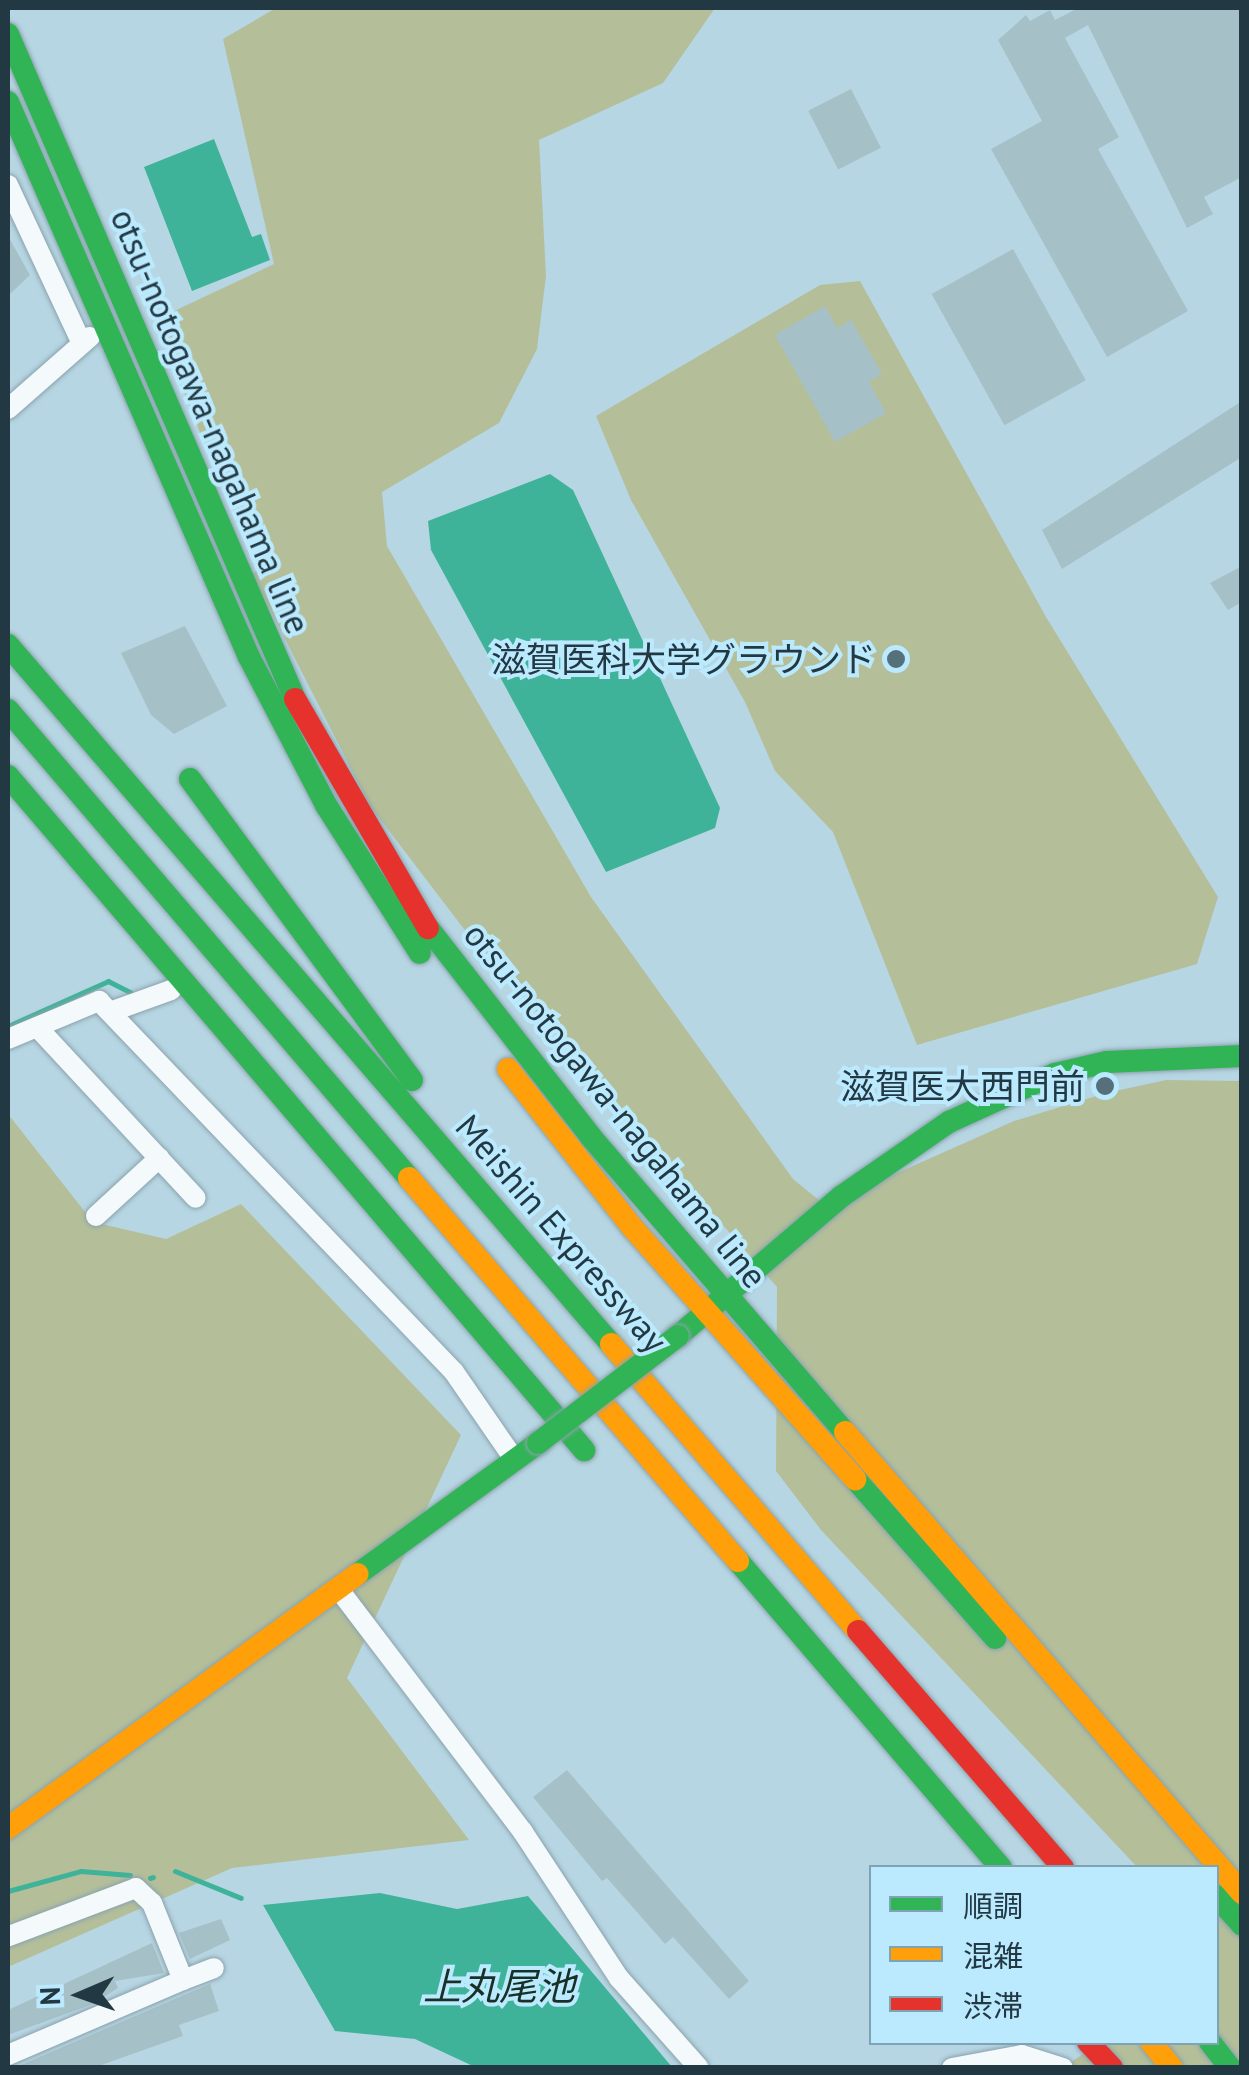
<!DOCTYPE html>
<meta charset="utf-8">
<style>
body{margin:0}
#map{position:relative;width:1249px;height:2075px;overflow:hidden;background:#b7d6e3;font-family:"PT Sans","Noto Sans JP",sans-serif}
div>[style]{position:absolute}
.green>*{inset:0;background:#b4bf9a}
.water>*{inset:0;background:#3fb399}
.stream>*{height:5px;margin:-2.5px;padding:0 2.5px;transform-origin:2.5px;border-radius:2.5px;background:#3fb399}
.building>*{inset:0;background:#a6c0c8;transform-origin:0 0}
.roads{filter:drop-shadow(0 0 2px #8aa3ad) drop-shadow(0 0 2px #8aa3ad)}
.street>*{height:20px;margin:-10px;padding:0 10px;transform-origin:10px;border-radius:10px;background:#f4f9fb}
.fast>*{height:22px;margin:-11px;padding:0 11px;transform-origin:11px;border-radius:11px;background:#30b455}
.slow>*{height:22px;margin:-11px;padding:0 11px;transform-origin:11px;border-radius:11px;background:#ff9f0a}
.jam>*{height:22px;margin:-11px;padding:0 11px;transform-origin:11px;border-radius:11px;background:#e5322d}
.bridges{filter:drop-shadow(0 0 2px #8aa3ad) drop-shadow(0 0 2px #8aa3ad)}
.fast-bridge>*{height:22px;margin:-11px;padding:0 11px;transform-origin:11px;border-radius:11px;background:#30b455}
.dots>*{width:28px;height:28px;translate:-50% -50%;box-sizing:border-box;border:5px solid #bbe9fd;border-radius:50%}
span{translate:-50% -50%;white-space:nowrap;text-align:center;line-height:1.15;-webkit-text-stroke:8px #bbe9fd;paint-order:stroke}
.street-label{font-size:35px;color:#223943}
.poi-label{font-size:35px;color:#223943}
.right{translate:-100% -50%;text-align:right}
.water-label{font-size:38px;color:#173127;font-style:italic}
.frame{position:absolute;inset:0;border:10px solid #223943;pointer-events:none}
.legend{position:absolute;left:869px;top:1865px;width:350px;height:180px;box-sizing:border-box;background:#bbe9fd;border:2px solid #7ea3b3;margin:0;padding:12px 18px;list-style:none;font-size:30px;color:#223943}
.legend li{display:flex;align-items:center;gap:20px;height:50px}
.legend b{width:50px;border:2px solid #7ea3b3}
.north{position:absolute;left:30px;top:1945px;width:100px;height:100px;-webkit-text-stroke:8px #bbe9fd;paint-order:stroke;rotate:268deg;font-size:28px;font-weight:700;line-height:40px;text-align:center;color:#223943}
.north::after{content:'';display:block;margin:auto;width:35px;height:45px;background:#223943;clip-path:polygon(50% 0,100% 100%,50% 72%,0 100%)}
</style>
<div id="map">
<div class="green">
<div style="clip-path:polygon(276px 8px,715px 8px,663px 83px,539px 140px,546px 276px,537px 349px,499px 423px,382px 492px,387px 546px,591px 897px,793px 1179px,825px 1205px,1014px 1121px,1106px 1093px,1166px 1080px,1241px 1081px,1241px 2067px,1064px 2067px,1099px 2043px,1216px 2042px,1216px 1868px,1137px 1867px,821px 1530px,776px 1471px,777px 1287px,464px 929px,370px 806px,252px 574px,277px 557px,249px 555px,155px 320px,274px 264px,223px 39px)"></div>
<div style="clip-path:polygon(860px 281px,1046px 617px,1218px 897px,1197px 964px,917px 1045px,833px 832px,775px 771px,745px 702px,631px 500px,596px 416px,820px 285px)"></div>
<div style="clip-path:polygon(8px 1114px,93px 1222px,166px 1239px,241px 1204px,461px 1435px,347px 1678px,469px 1840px,232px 1868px,8px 1967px)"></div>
</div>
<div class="water">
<div style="clip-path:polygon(214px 139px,252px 237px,261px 234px,270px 260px,192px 291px,144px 167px)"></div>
<div style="clip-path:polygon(550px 474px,573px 490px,720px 808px,715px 828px,606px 872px,431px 550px,428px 521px)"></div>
<div style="clip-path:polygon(380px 1893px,457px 1909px,528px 1896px,672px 2067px,475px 2067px,415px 2039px,335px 2031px,263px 1905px)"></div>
</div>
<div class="stream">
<div style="left:8px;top:1026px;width:110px;rotate:-24.2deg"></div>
<div style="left:108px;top:981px;width:25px;rotate:27deg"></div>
<div style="left:175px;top:1871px;width:71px;rotate:22.2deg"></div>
<div style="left:150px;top:1878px;width:3px;rotate:-18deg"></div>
<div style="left:8px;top:1891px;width:76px;rotate:-15.3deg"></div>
<div style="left:81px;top:1871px;width:49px;rotate:4.7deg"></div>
</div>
<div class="building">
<div style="clip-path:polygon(1078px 8px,1242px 8px,1242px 177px,1204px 197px,1213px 214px,1187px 228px,1088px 25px,1065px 38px,1119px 137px,1098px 149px,1188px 311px,1107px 357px,991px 149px,1042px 121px,998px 40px,1026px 15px,1030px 21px,1050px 10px,1055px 20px)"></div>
<div style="left:851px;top:89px;width:66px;height:48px;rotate:63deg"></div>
<div style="clip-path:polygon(8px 236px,30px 275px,8px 296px)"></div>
<div style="left:1013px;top:249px;width:150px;height:93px;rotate:61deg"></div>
<div style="clip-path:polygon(825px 306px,837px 328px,851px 320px,882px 374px,869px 382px,886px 413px,835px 442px,775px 335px)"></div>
<div style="clip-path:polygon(1242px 401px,1242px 457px,1062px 569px,1042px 530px)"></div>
<div style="clip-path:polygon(1242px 566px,1242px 602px,1228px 610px,1210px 583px)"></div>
<div style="clip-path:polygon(185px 626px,227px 706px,174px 734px,151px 715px,121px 653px)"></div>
<div style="clip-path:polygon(567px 1770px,749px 1981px,729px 1999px,673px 1937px,665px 1944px,607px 1878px,602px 1881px,533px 1797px)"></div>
<div style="clip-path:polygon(221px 1919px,230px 1940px,190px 1959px,179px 1933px)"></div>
<div style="clip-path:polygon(152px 1943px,164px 1973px,115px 1981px,118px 1988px,93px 2004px,8px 2035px,8px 2010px)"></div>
<div style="clip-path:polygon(210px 1984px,219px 2011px,179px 2025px,183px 2036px,93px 2068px,14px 2068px)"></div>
</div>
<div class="roads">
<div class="street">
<div style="left:8px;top:185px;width:175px;rotate:65deg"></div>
<div style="left:8px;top:409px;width:109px;rotate:-41.3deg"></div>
<div style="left:110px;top:1012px;width:65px;rotate:-19.8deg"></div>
<div style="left:37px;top:1027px;width:233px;rotate:47.1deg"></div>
<div style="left:8px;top:1039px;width:99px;rotate:-22.7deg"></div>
<div style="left:99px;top:1001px;width:513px;rotate:46.26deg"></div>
<div style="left:454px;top:1372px;width:106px;rotate:55.4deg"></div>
<div style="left:96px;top:1216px;width:86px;rotate:-42.6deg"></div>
<div style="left:340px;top:1591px;width:303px;rotate:52.8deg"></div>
<div style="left:523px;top:1832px;width:175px;rotate:56.7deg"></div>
<div style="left:619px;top:1978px;width:120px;rotate:48.4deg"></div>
<div style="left:183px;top:1980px;width:33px;rotate:-21deg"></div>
<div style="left:8px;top:2055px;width:190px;rotate:-23.2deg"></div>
<div style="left:183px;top:1980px;width:83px;rotate:-111.9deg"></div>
<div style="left:152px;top:1903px;width:22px;rotate:-137deg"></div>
<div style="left:136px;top:1888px;width:136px;rotate:159.3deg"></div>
<div style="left:952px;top:2068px;width:71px;rotate:-10.5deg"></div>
<div style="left:1022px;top:2055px;width:43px;rotate:17.6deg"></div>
</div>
<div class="fast">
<div style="left:8px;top:34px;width:724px;rotate:66.66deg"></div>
<div style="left:8px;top:102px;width:605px;rotate:66.53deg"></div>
<div style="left:249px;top:657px;width:167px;rotate:62.5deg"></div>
<div style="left:326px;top:805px;width:175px;rotate:57.6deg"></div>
<div style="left:8px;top:645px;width:923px;rotate:49.22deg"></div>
<div style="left:8px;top:710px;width:616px;rotate:49.41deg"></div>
<div style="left:8px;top:776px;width:887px;rotate:49.48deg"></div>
<div style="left:190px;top:779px;width:374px;rotate:53.6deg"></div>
<div style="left:428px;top:928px;width:265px;rotate:52deg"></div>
<div style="left:591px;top:1137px;width:389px;rotate:49.3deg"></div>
<div style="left:678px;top:1336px;width:216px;rotate:-40.5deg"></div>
<div style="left:842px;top:1196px;width:130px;rotate:-34.7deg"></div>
<div style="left:949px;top:1122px;width:116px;rotate:-24.4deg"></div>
<div style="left:1055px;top:1074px;width:53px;rotate:-13deg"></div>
<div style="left:1107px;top:1062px;width:135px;rotate:-2.5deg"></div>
<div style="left:855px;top:1479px;width:212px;rotate:48.6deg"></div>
<div style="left:738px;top:1561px;width:404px;rotate:49.4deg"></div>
<div style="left:358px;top:1574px;width:223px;rotate:-36deg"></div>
<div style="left:1216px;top:1896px;width:39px;rotate:48deg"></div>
<div style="left:1210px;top:2042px;width:33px;rotate:52deg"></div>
</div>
<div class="slow">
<div style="left:508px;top:1069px;width:201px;rotate:51.9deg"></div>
<div style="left:632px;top:1227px;width:337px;rotate:48.5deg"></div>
<div style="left:409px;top:1178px;width:505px;rotate:49.34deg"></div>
<div style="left:611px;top:1344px;width:379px;rotate:49.3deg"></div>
<div style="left:845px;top:1432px;width:608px;rotate:49.27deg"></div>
<div style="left:8px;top:1828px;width:432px;rotate:-36deg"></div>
<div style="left:1151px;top:2042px;width:33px;rotate:51deg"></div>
</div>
<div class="jam">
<div style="left:295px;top:699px;width:265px;rotate:59.9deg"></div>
<div style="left:858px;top:1631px;width:313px;rotate:49.1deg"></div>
<div style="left:1088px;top:2042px;width:35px;rotate:47deg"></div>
</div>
</div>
<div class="bridges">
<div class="fast-bridge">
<div style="left:538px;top:1443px;width:176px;rotate:-37.4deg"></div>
</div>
</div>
<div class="dots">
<div style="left:896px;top:659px;background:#56707b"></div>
<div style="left:1105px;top:1086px;background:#56707b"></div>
</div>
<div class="street-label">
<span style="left:211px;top:421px;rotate:67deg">otsu-notogawa-nagahama line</span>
<span style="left:616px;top:1105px;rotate:51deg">otsu-notogawa-nagahama line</span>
<span style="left:562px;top:1233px;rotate:49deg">Meishin Expressway</span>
</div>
<div class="poi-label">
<span class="right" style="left:876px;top:659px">滋賀医科大学グラウンド</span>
<span class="right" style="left:1085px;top:1086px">滋賀医大西門前</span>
</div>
<div class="water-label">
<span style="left:499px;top:1986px">上丸尾池</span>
</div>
<div class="frame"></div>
<ul class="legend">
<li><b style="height:12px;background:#30b455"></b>順調</li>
<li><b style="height:12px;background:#ff9f0a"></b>混雑</li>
<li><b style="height:12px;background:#e5322d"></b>渋滞</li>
</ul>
<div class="north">N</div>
</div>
